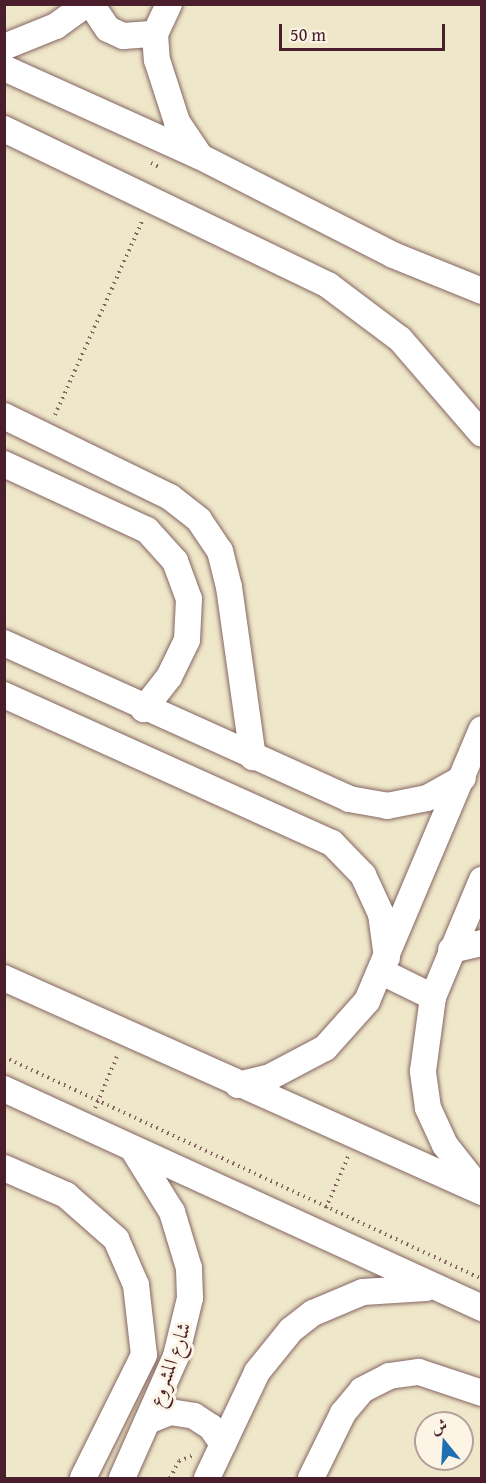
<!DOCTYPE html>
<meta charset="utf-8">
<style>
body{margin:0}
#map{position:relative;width:486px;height:1483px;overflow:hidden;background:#efe7c9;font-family:"Gentium Book Plus",Amiri,serif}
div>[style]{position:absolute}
.path>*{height:4px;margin-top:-2px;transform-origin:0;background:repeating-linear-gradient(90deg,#846562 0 1.5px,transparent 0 6px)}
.roads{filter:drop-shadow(0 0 2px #846562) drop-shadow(0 0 2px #846562)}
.minor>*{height:26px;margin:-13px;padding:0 13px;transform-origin:13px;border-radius:13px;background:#fff}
span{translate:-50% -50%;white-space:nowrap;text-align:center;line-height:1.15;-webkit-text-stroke:6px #fcf5e5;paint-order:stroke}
.street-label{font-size:20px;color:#4a1f2b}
.frame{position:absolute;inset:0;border:6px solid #4a1f2b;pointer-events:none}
.north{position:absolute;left:414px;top:1411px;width:60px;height:60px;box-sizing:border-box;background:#fcf5e5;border:2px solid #b59f9b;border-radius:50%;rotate:342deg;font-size:16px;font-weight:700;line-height:24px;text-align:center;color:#4a1f2b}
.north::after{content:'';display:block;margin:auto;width:21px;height:27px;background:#1f6fb2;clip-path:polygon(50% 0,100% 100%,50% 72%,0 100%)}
.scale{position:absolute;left:279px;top:24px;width:166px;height:27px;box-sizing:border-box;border:3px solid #4a1f2b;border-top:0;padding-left:8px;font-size:18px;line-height:21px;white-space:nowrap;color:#4a1f2b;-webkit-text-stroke:4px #fcf5e5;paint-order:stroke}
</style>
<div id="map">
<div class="path">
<div style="left:151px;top:163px;width:9px;rotate:27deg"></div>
<div style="left:55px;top:415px;width:215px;rotate:-65.8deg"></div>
<div style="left:4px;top:1057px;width:527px;rotate:24.91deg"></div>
<div style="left:95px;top:1108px;width:59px;rotate:-66.9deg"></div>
<div style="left:326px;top:1208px;width:56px;rotate:-66.7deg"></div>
<div style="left:170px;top:1478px;width:19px;rotate:-62deg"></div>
<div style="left:179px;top:1461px;width:14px;rotate:-21deg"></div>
</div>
<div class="roads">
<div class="minor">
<div style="left:91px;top:4px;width:30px;rotate:56deg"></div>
<div style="left:108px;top:29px;width:17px;rotate:25deg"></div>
<div style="left:123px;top:36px;width:32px;rotate:-4deg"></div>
<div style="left:169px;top:4px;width:33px;rotate:115deg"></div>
<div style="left:155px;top:34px;width:26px;rotate:86deg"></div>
<div style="left:157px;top:60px;width:65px;rotate:72.1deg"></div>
<div style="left:177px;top:122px;width:40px;rotate:56deg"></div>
<div style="left:4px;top:47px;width:56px;rotate:-22deg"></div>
<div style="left:56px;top:26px;width:37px;rotate:-36deg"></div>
<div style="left:4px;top:68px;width:214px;rotate:24.3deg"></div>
<div style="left:199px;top:156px;width:218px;rotate:27deg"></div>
<div style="left:393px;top:255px;width:96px;rotate:22deg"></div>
<div style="left:4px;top:129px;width:360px;rotate:25.7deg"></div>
<div style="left:328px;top:285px;width:90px;rotate:36.9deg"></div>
<div style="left:400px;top:339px;width:125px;rotate:49.2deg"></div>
<div style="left:4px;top:416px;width:185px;rotate:26deg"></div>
<div style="left:170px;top:497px;width:37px;rotate:38deg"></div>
<div style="left:199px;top:520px;width:37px;rotate:56deg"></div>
<div style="left:220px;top:551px;width:37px;rotate:76deg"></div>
<div style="left:229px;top:587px;width:172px;rotate:82deg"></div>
<div style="left:4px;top:464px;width:157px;rotate:24.8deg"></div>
<div style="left:147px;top:530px;width:42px;rotate:47.9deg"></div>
<div style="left:175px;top:561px;width:40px;rotate:69.8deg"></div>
<div style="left:189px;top:599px;width:41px;rotate:92.8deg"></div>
<div style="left:187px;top:640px;width:41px;rotate:115.9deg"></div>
<div style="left:169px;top:677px;width:41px;rotate:128deg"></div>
<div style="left:4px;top:643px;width:379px;rotate:24.3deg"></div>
<div style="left:349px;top:799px;width:39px;rotate:10deg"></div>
<div style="left:387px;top:806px;width:41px;rotate:-11.3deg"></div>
<div style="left:427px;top:798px;width:41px;rotate:-29.1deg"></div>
<div style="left:4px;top:695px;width:360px;rotate:24.3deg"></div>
<div style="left:332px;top:843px;width:45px;rotate:45.9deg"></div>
<div style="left:363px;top:875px;width:43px;rotate:65.2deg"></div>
<div style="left:381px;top:914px;width:44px;rotate:82.2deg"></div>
<div style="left:451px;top:950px;width:32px;rotate:-13deg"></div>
<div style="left:382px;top:972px;width:57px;rotate:26.1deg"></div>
<div style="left:4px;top:978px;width:524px;rotate:24.12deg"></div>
<div style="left:238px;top:1085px;width:33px;rotate:-14deg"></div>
<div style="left:270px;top:1077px;width:62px;rotate:-27.8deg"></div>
<div style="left:325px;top:1048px;width:63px;rotate:-48.2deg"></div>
<div style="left:367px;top:1001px;width:295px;rotate:-67.1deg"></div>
<div style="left:4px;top:1089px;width:526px;rotate:24.62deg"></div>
<div style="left:4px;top:1168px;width:68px;rotate:23.5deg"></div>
<div style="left:66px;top:1195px;width:67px;rotate:41.3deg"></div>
<div style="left:116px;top:1239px;width:50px;rotate:66.5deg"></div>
<div style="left:136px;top:1285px;width:70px;rotate:83.5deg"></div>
<div style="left:144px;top:1355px;width:137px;rotate:116.4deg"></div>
<div style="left:479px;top:1188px;width:55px;rotate:-128.3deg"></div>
<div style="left:445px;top:1145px;width:41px;rotate:-114.7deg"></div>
<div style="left:428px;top:1108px;width:37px;rotate:-98deg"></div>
<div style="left:423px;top:1071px;width:75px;rotate:-82.3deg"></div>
<div style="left:433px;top:997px;width:127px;rotate:-67.3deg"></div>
<div style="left:148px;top:1421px;width:24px;rotate:-22deg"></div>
<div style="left:170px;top:1412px;width:24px;rotate:9deg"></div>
<div style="left:194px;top:1416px;width:20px;rotate:33deg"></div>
<div style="left:211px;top:1427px;width:21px;rotate:55deg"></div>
<div style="left:122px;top:1478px;width:133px;rotate:-66.1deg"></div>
<div style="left:176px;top:1356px;width:60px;rotate:-76.4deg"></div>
<div style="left:190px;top:1298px;width:30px;rotate:-92deg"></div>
<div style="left:189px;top:1268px;width:59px;rotate:-106.9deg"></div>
<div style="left:172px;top:1212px;width:74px;rotate:-121.8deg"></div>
<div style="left:207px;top:1478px;width:117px;rotate:-64.7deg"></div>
<div style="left:257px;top:1372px;width:54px;rotate:-51deg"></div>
<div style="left:291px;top:1330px;width:28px;rotate:-38deg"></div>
<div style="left:313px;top:1313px;width:54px;rotate:-22.8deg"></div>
<div style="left:363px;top:1292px;width:63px;rotate:-3.6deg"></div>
<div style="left:311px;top:1478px;width:72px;rotate:-63.8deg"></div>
<div style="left:343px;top:1413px;width:30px;rotate:-50deg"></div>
<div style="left:362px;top:1390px;width:30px;rotate:-27deg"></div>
<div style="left:389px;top:1376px;width:30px;rotate:-8deg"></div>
<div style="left:419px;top:1372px;width:66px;rotate:18.4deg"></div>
</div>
</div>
<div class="street-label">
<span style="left:169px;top:1364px;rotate:-70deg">شارع المشروع</span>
</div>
<div class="frame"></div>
<div class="north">ش</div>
<div class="scale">50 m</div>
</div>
